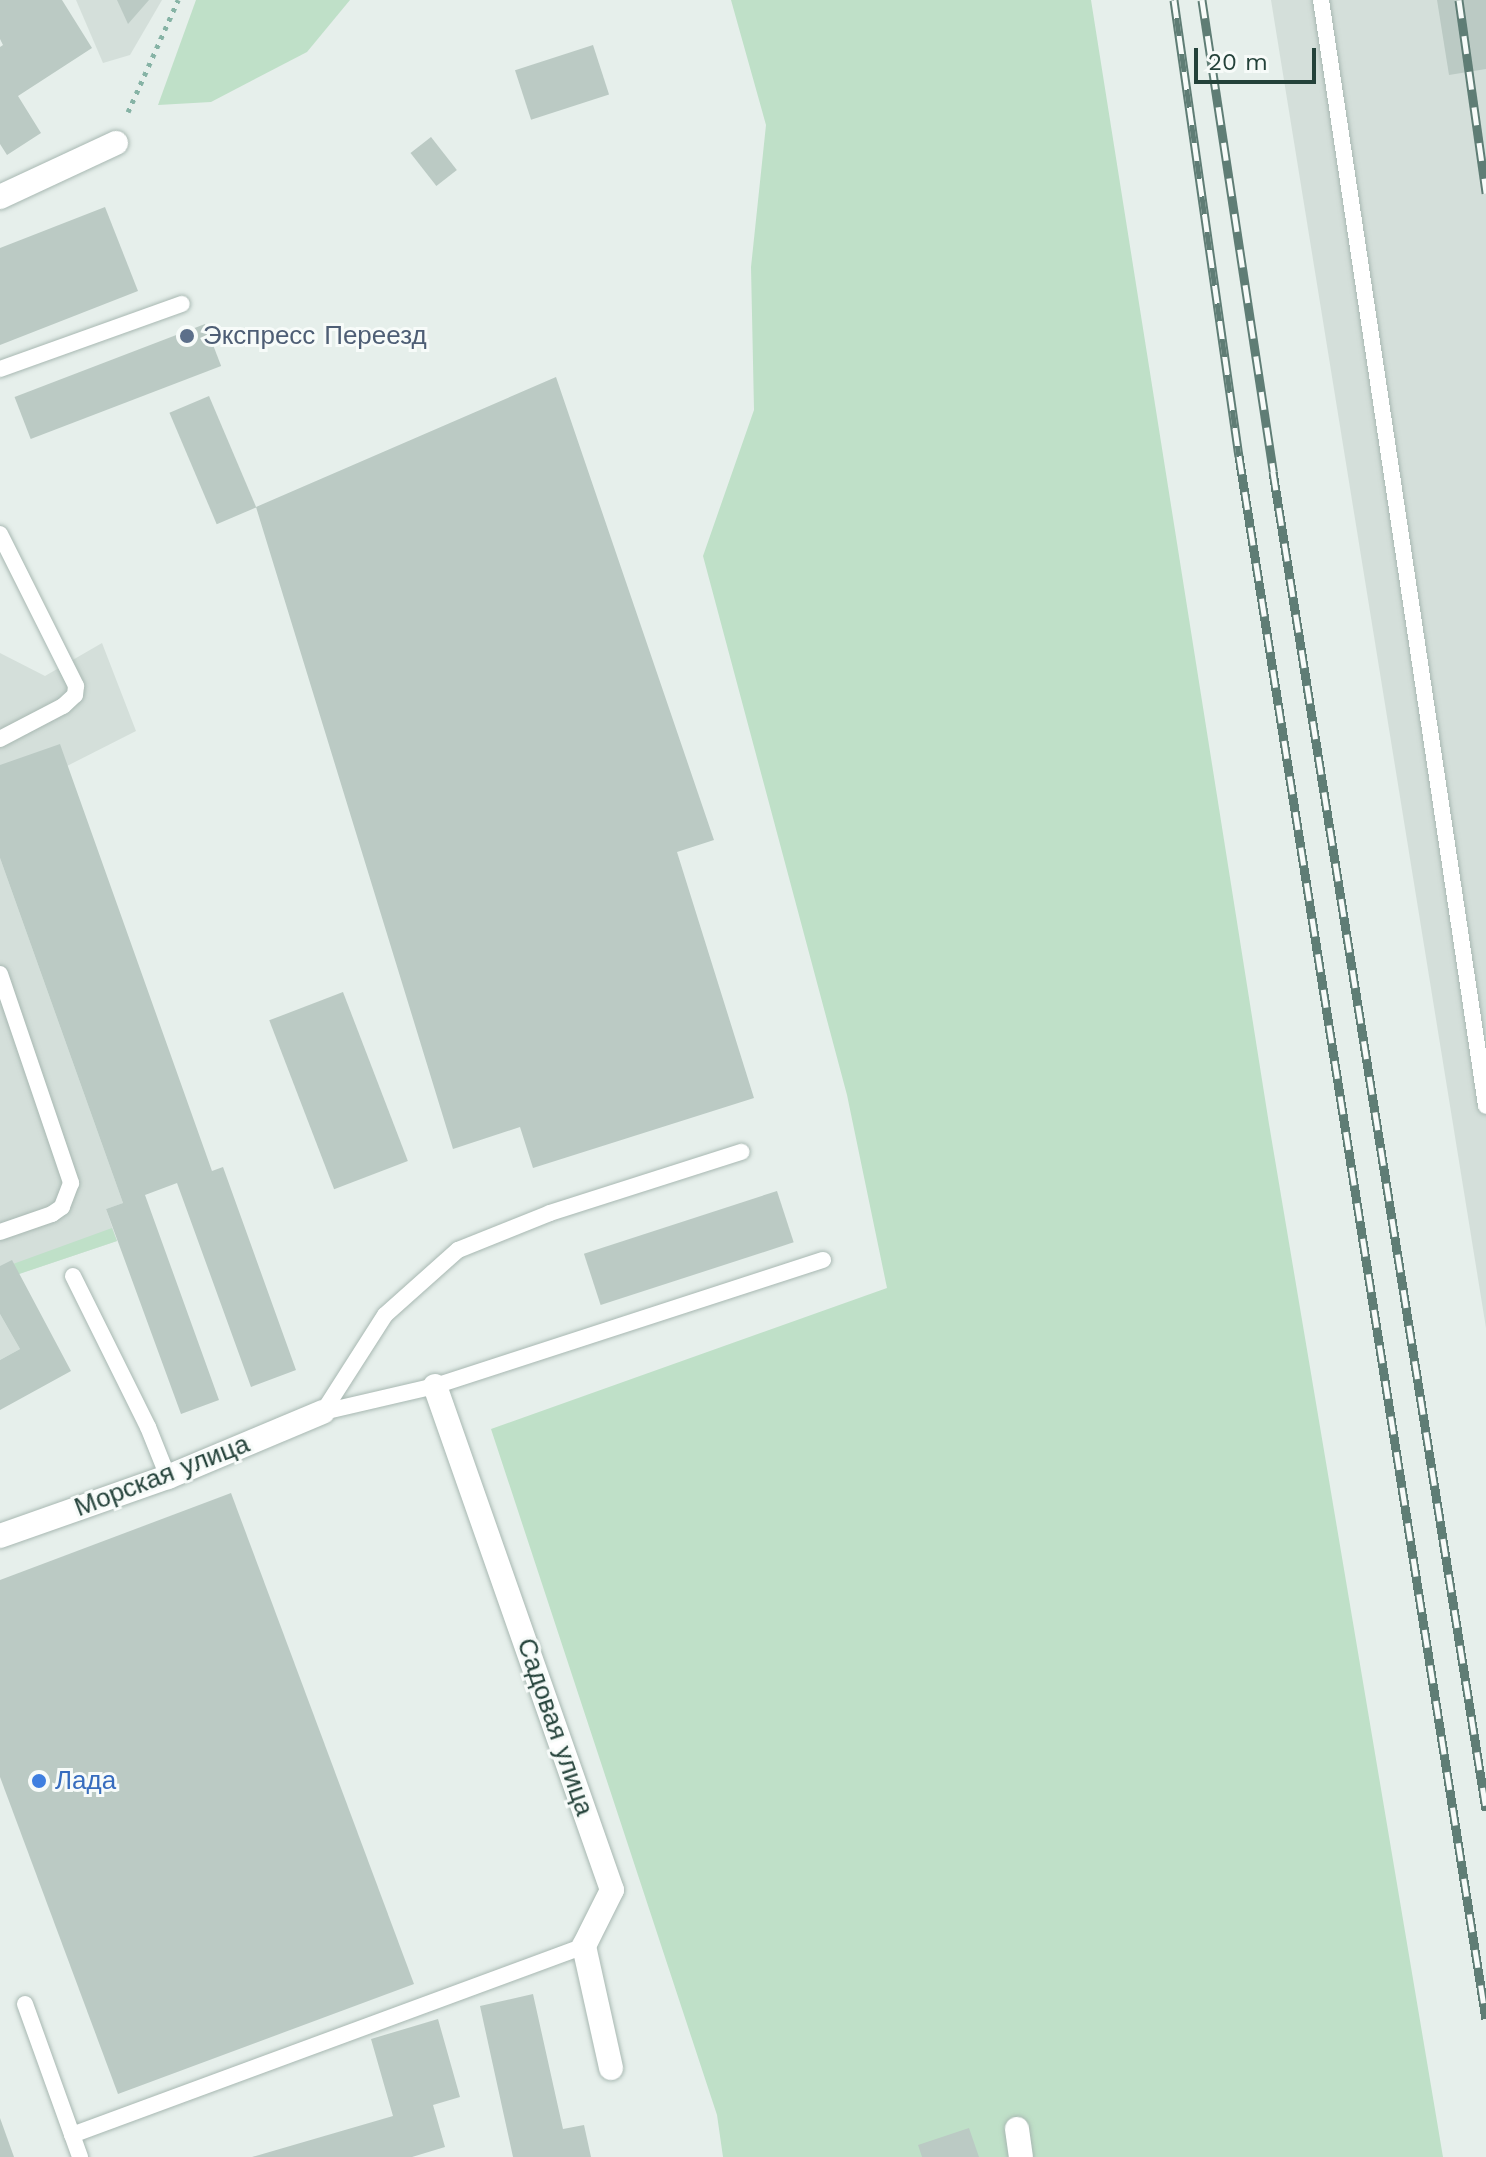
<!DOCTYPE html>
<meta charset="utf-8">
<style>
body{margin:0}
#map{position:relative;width:1486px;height:2157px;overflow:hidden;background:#e6efeb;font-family:"Work Sans",sans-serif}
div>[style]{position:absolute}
.built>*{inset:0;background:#d4dfda}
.green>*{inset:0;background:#bfe0c8}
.building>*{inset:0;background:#bbcac4;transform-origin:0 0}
.path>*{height:5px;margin-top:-2.5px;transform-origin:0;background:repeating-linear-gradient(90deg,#86b3a5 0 4px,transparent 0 10px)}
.roads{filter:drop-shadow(0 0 2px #a8b8b2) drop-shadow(0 0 2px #a8b8b2)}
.lane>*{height:16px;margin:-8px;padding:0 8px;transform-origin:8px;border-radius:8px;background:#fff}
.street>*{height:24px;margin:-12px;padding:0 12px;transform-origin:12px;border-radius:12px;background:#fff}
.rail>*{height:9px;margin-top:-4.5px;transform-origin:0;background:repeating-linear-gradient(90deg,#f7fbf9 0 18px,#5f7d75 0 36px);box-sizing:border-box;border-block:2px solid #5f7d75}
.dots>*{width:22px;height:22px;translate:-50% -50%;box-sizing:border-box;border:4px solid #f7fbf9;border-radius:50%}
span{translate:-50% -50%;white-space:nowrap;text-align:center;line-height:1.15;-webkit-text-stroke:6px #f7fbf9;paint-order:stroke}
.service-label{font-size:26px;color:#4e5e75}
.left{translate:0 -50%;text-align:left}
.street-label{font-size:26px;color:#24423a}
.shop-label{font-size:26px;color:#366cbe}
.scale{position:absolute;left:1194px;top:48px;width:122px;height:36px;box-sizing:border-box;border:4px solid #24423a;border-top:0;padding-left:10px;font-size:24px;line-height:28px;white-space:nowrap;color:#24423a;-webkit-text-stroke:6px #f7fbf9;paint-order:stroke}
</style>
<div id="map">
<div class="built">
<div style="clip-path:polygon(76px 0,162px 0,130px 55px,103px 63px)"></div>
<div style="clip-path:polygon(1271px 0,1486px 0,1486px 1328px)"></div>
<div style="clip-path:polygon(102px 643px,136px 731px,67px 766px,0 765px,0 653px,45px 676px)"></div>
<div style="clip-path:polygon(0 858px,123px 1203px,106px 1209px,117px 1241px,19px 1274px,0 1266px)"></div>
<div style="clip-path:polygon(0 1314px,20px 1349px,0 1360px)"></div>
</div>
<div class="green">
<div style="clip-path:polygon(196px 0,350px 0,307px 52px,211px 102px,158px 105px)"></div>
<div style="clip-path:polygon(731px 0,1091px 0,1269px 1124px,1443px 2157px,723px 2157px,717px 2115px,491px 1429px,887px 1288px,847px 1095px,703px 556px,754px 410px,751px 267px,766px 125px)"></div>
<div style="clip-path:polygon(112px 1228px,117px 1241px,19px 1274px,13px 1264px)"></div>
</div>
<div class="building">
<div style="clip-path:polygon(0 0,62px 0,92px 48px,18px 96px,41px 133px,7px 155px,0 144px,0 47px,3px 45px,0 39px)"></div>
<div style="clip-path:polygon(117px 0,149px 0,128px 24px)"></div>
<div style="clip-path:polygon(1437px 0,1486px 0,1486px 69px,1449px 75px)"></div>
<div style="left:593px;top:45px;width:52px;height:82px;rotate:72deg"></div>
<div style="left:431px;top:137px;width:42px;height:26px;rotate:52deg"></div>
<div style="clip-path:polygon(105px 207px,138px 291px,0 345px,0 248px)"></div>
<div style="left:205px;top:324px;width:45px;height:204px;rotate:69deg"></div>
<div style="clip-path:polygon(556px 377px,714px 840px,677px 852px,754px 1098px,533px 1168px,520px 1127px,453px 1149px,256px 507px)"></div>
<div style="left:209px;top:396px;width:121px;height:43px;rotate:67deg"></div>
<div style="clip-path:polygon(60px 744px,212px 1171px,223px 1167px,296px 1370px,251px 1387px,177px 1183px,145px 1195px,219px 1400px,181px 1414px,106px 1209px,123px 1203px,0 858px,0 765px)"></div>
<div style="left:343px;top:992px;width:181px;height:79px;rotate:69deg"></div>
<div style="left:777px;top:1191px;width:54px;height:203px;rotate:72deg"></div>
<div style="clip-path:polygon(12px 1260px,71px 1371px,0 1410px,0 1360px,20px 1349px,0 1314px,0 1266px)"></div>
<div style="clip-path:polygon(231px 1493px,414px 1984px,118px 2094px,0 1777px,0 1580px)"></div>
<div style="clip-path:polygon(533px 1994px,563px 2129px,584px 2125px,591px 2157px,513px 2157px,480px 2006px)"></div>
<div style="clip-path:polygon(438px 2019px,460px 2097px,433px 2105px,445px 2147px,412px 2157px,252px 2157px,393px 2116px,371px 2039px)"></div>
<div style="clip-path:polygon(0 2118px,14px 2157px,0 2157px)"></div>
<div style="clip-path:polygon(969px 2128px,979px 2157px,922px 2157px,918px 2145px)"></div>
</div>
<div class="path">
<div style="left:128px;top:112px;width:123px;rotate:-65.9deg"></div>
</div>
<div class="roads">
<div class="lane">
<div style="left:1321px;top:0;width:1118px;rotate:81.51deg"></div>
<div style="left:0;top:369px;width:193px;rotate:-19.7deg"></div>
<div style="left:0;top:534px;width:170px;rotate:63.4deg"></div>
<div style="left:76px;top:686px;width:9px;rotate:96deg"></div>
<div style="left:75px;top:695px;width:16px;rotate:137deg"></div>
<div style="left:63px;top:706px;width:71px;rotate:152.4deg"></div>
<div style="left:0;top:974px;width:221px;rotate:71.2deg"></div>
<div style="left:71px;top:1183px;width:26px;rotate:111deg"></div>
<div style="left:62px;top:1207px;width:12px;rotate:145deg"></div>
<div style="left:52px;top:1214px;width:55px;rotate:160.9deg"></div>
<div style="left:73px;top:1276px;width:169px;rotate:63.6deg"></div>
<div style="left:148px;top:1427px;width:54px;rotate:68.2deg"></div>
<div style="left:323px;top:1412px;width:115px;rotate:-13.1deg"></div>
<div style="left:435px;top:1386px;width:408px;rotate:-18deg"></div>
<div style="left:323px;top:1412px;width:115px;rotate:-57.4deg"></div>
<div style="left:385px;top:1315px;width:98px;rotate:-41.7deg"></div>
<div style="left:458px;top:1250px;width:99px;rotate:-21.9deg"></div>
<div style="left:550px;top:1213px;width:201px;rotate:-17.7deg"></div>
<div style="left:25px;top:2004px;width:163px;rotate:70.2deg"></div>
<div style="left:72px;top:2135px;width:546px;rotate:-20.26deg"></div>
</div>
<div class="street">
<div style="left:0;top:197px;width:128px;rotate:-25deg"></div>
<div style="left:435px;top:1386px;width:534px;rotate:70.65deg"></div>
<div style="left:612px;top:1890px;width:63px;rotate:116.6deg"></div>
<div style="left:584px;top:1946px;width:125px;rotate:77.5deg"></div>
<div style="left:0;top:1536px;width:178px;rotate:-19.4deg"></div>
<div style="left:168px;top:1477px;width:168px;rotate:-22.8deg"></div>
<div style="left:1017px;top:2129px;width:28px;rotate:82deg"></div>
</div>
</div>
<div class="rail">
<div style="left:1174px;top:0;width:461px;rotate:81.9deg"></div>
<div style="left:1239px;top:456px;width:1582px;rotate:81.02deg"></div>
<div style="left:1202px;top:0;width:477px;rotate:81.4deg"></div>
<div style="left:1273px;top:472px;width:1355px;rotate:80.95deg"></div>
<div style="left:1459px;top:0;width:195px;rotate:82deg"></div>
</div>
<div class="dots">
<div style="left:187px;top:336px;background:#5c6f8a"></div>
<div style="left:39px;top:1781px;background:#3f7fe0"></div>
</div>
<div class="service-label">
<span class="left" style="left:203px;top:336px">Экспресс Переезд</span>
</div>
<div class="street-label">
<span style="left:162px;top:1476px;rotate:-21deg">Морская улица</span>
<span style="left:555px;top:1727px;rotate:71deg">Садовая улица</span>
</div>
<div class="shop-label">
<span class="left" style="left:55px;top:1781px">Лада</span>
</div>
<div class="scale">20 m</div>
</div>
